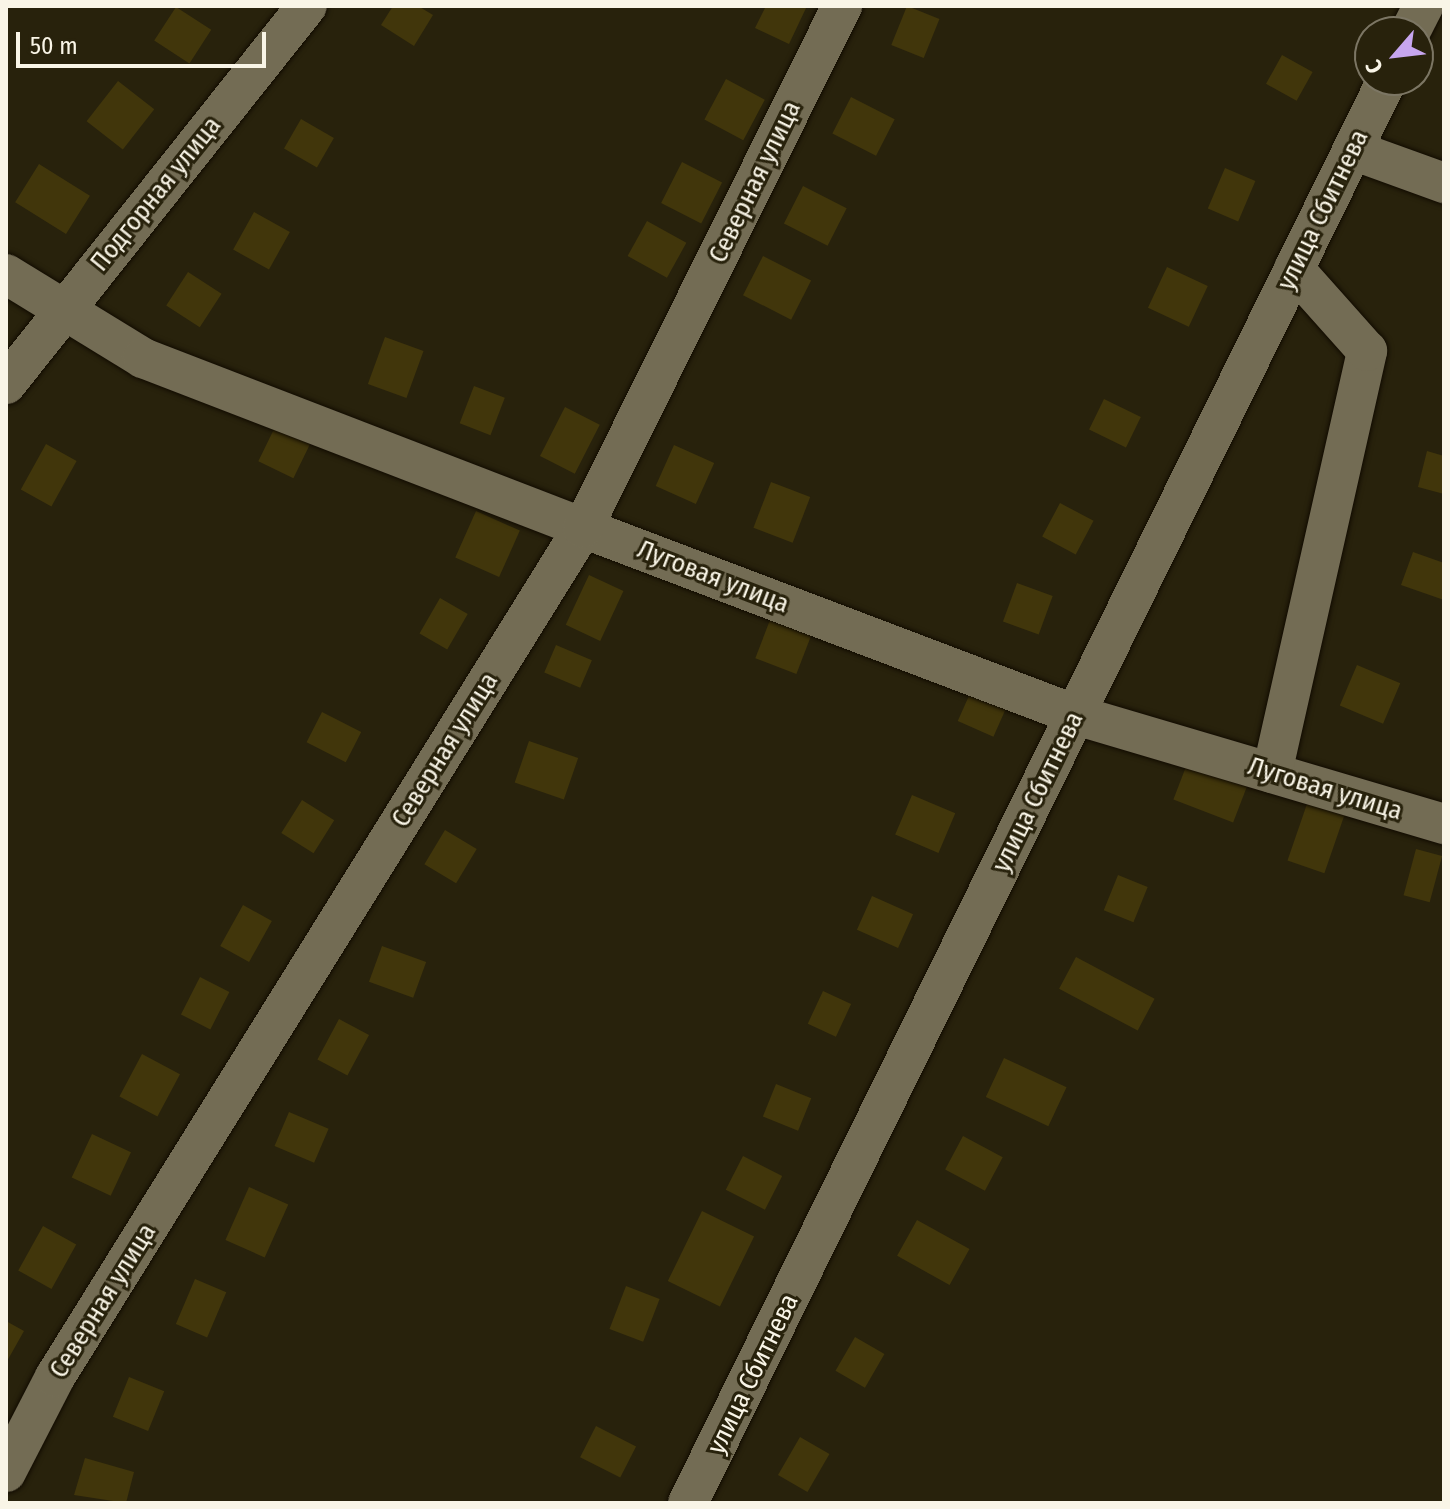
<!DOCTYPE html>
<meta charset="utf-8">
<style>
body{margin:0}
#map{position:relative;width:1450px;height:1509px;overflow:hidden;background:#28220c;font-family:"Fira Sans Condensed",sans-serif}
div>[style]{position:absolute}
.building>*{inset:0;background:#41360b;transform-origin:0 0}
.roads{filter:drop-shadow(0 0 2px #110b00) drop-shadow(0 0 2px #110b00)}
.minor>*{height:40px;margin:-20px;padding:0 20px;transform-origin:20px;border-radius:20px;background:#736c54}
span{translate:-50% -50%;white-space:nowrap;text-align:center;line-height:1.15;-webkit-text-stroke:6px #28220c;paint-order:stroke}
.street-label{font-size:26px;color:#f9f5e7}
.frame{position:absolute;inset:0;border:8px solid #f9f5e7;pointer-events:none}
.north{position:absolute;left:1354px;top:16px;width:80px;height:80px;box-sizing:border-box;background:#28220c;border:2px solid #7c7664;border-radius:50%;rotate:242deg;font-size:22px;font-weight:700;line-height:32px;text-align:center;color:#f9f5e7}
.north::after{content:'';display:block;margin:auto;width:28px;height:36px;background:#c7a6ef;clip-path:polygon(50% 0,100% 100%,50% 72%,0 100%)}
.scale{position:absolute;left:16px;top:32px;width:250px;height:36px;box-sizing:border-box;border:4px solid #f9f5e7;border-top:0;padding-left:10px;font-size:24px;line-height:28px;white-space:nowrap;color:#f9f5e7;-webkit-text-stroke:6px #28220c;paint-order:stroke}
</style>
<div id="map">
<div class="building">
<div style="clip-path:polygon(393px 6px,418px 6px,433px 15px,414px 46px,381px 25px)"></div>
<div style="clip-path:polygon(766px 6px,807px 6px,789px 44px,755px 28px)"></div>
<div style="left:907px;top:6px;width:35px;height:42px;rotate:22deg"></div>
<div style="left:176px;top:7px;width:42px;height:40px;rotate:33deg"></div>
<div style="left:1282px;top:55px;width:35px;height:33px;rotate:29deg"></div>
<div style="left:726px;top:79px;width:44px;height:46px;rotate:28deg"></div>
<div style="left:118px;top:81px;width:46px;height:51px;rotate:38deg"></div>
<div style="left:851px;top:97px;width:49px;height:41px;rotate:27deg"></div>
<div style="left:301px;top:119px;width:38px;height:34px;rotate:30deg"></div>
<div style="left:682px;top:162px;width:45px;height:46px;rotate:27deg"></div>
<div style="left:39px;top:164px;width:60px;height:45px;rotate:32deg"></div>
<div style="left:1225px;top:168px;width:33px;height:44px;rotate:23deg"></div>
<div style="left:803px;top:186px;width:49px;height:42px;rotate:27deg"></div>
<div style="left:254px;top:212px;width:41px;height:43px;rotate:29deg"></div>
<div style="left:647px;top:221px;width:45px;height:40px;rotate:29deg"></div>
<div style="left:763px;top:256px;width:54px;height:44px;rotate:27deg"></div>
<div style="left:1167px;top:267px;width:45px;height:45px;rotate:25deg"></div>
<div style="left:188px;top:272px;width:40px;height:40px;rotate:33deg"></div>
<div style="left:385px;top:337px;width:41px;height:50px;rotate:20deg"></div>
<div style="left:474px;top:386px;width:33px;height:40px;rotate:21deg"></div>
<div style="left:1104px;top:399px;width:41px;height:34px;rotate:26deg"></div>
<div style="left:565px;top:407px;width:39px;height:55px;rotate:27deg"></div>
<div style="left:275px;top:427px;width:39px;height:38px;rotate:26deg"></div>
<div style="left:46px;top:444px;width:35px;height:52px;rotate:29deg"></div>
<div style="left:674px;top:445px;width:44px;height:45px;rotate:24deg"></div>
<div style="clip-path:polygon(1427px 451px,1444px 456px,1444px 494px,1418px 487px)"></div>
<div style="left:771px;top:482px;width:42px;height:49px;rotate:21deg"></div>
<div style="left:1060px;top:503px;width:38px;height:38px;rotate:28deg"></div>
<div style="left:476px;top:511px;width:48px;height:51px;rotate:24deg"></div>
<div style="clip-path:polygon(1413px 552px,1444px 563px,1444px 600px,1401px 585px)"></div>
<div style="left:589px;top:575px;width:38px;height:55px;rotate:25deg"></div>
<div style="left:1017px;top:583px;width:38px;height:41px;rotate:20deg"></div>
<div style="left:440px;top:598px;width:32px;height:41px;rotate:30deg"></div>
<div style="left:770px;top:620px;width:44px;height:41px;rotate:21deg"></div>
<div style="left:556px;top:645px;width:39px;height:30px;rotate:23deg"></div>
<div style="left:1357px;top:665px;width:47px;height:44px;rotate:23deg"></div>
<div style="left:972px;top:689px;width:39px;height:35px;rotate:24deg"></div>
<div style="left:322px;top:712px;width:44px;height:34px;rotate:27deg"></div>
<div style="left:529px;top:741px;width:52px;height:44px;rotate:19deg"></div>
<div style="left:1187px;top:764px;width:64px;height:38px;rotate:21deg"></div>
<div style="left:912px;top:795px;width:47px;height:43px;rotate:23deg"></div>
<div style="left:302px;top:800px;width:38px;height:39px;rotate:32deg"></div>
<div style="left:1308px;top:801px;width:39px;height:63px;rotate:19deg"></div>
<div style="left:445px;top:830px;width:37px;height:40px;rotate:31deg"></div>
<div style="left:1416px;top:849px;width:27px;height:48px;rotate:15deg"></div>
<div style="left:1118px;top:875px;width:32px;height:38px;rotate:22deg"></div>
<div style="left:872px;top:896px;width:45px;height:37px;rotate:24deg"></div>
<div style="left:243px;top:905px;width:33px;height:47px;rotate:29deg"></div>
<div style="left:382px;top:946px;width:47px;height:38px;rotate:20deg"></div>
<div style="left:1076px;top:957px;width:89px;height:36px;rotate:28deg"></div>
<div style="left:200px;top:977px;width:33px;height:42px;rotate:27deg"></div>
<div style="left:823px;top:991px;width:31px;height:36px;rotate:25deg"></div>
<div style="left:339px;top:1019px;width:34px;height:46px;rotate:28deg"></div>
<div style="left:142px;top:1054px;width:43px;height:48px;rotate:28deg"></div>
<div style="left:1004px;top:1058px;width:69px;height:43px;rotate:25deg"></div>
<div style="left:776px;top:1084px;width:38px;height:35px;rotate:22deg"></div>
<div style="left:289px;top:1112px;width:43px;height:37px;rotate:23deg"></div>
<div style="left:92px;top:1134px;width:43px;height:48px;rotate:25deg"></div>
<div style="left:963px;top:1136px;width:45px;height:38px;rotate:28deg"></div>
<div style="left:743px;top:1156px;width:44px;height:38px;rotate:27deg"></div>
<div style="left:249px;top:1187px;width:43px;height:58px;rotate:24deg"></div>
<div style="left:702px;top:1211px;width:58px;height:78px;rotate:26deg"></div>
<div style="left:917px;top:1220px;width:60px;height:41px;rotate:29deg"></div>
<div style="left:43px;top:1226px;width:38px;height:51px;rotate:29deg"></div>
<div style="left:195px;top:1279px;width:34px;height:49px;rotate:23deg"></div>
<div style="left:626px;top:1286px;width:36px;height:46px;rotate:21deg"></div>
<div style="clip-path:polygon(6px 1321px,24px 1331px,6px 1363px)"></div>
<div style="left:855px;top:1337px;width:34px;height:39px;rotate:30deg"></div>
<div style="left:129px;top:1377px;width:38px;height:43px;rotate:22deg"></div>
<div style="left:596px;top:1426px;width:45px;height:35px;rotate:27deg"></div>
<div style="left:800px;top:1437px;width:34px;height:44px;rotate:30deg"></div>
<div style="clip-path:polygon(85px 1458px,134px 1472px,126px 1503px,74px 1495px)"></div>
</div>
<div class="roads">
<div class="minor">
<div style="left:1410px;top:32px;width:29px;rotate:-63deg"></div>
<div style="left:1353px;top:150px;width:97px;rotate:19.9deg"></div>
<div style="left:6px;top:274px;width:161px;rotate:31.5deg"></div>
<div style="left:143px;top:358px;width:472px;rotate:21.1deg"></div>
<div style="left:583px;top:528px;width:527px;rotate:20.77deg"></div>
<div style="left:1076px;top:715px;width:384px;rotate:16.5deg"></div>
<div style="left:6px;top:384px;width:483px;rotate:-51.5deg"></div>
<div style="left:1272px;top:773px;width:433px;rotate:-77.3deg"></div>
<div style="left:1367px;top:351px;width:110px;rotate:-131.7deg"></div>
<div style="left:6px;top:1472px;width:107px;rotate:-62.7deg"></div>
<div style="left:55px;top:1377px;width:1000px;rotate:-58.12deg"></div>
<div style="left:583px;top:528px;width:583px;rotate:-63.61deg"></div>
<div style="left:688px;top:1503px;width:1585px;rotate:-63.84deg"></div>
</div>
</div>
<div class="street-label">
<span style="left:755px;top:182px;rotate:-64deg">Северная улица</span>
<span style="left:156px;top:194px;rotate:-51deg">Подгорная улица</span>
<span style="left:1323px;top:210px;rotate:-64deg">улица Сбитнева</span>
<span style="left:713px;top:577px;rotate:21deg">Луговая улица</span>
<span style="left:445px;top:750px;rotate:-58deg">Северная улица</span>
<span style="left:1325px;top:789px;rotate:17deg">Луговая улица</span>
<span style="left:1038px;top:792px;rotate:-64deg">улица Сбитнева</span>
<span style="left:103px;top:1301px;rotate:-58deg">Северная улица</span>
<span style="left:753px;top:1374px;rotate:-64deg">улица Сбитнева</span>
</div>
<div class="frame"></div>
<div class="north">С</div>
<div class="scale">50 m</div>
</div>
